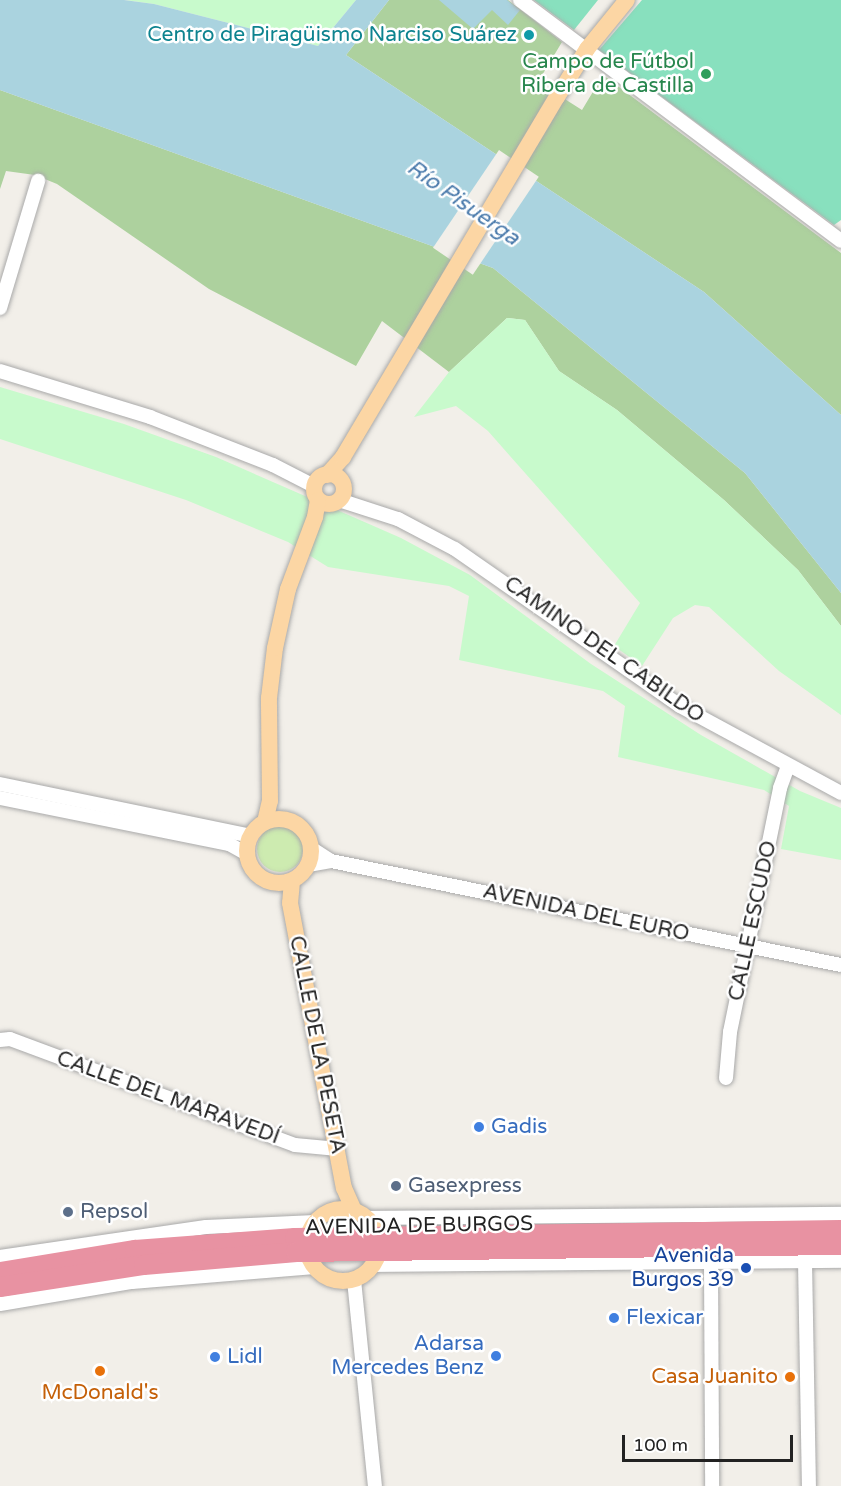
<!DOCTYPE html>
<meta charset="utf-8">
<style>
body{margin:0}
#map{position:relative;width:841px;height:1486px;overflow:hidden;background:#f2efe9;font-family:"Varela Round",sans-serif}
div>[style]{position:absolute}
.grass>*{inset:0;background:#cdebb0}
.round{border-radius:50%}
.forest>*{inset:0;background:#add19e}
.park>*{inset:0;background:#c8facc}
.pitch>*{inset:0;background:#88e0be}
.water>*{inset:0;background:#aad3df}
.pier>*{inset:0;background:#f2efe9;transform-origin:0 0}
.roads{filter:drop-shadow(0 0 2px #a9a9a9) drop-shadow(0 0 2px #a9a9a9)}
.minor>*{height:14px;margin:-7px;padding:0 7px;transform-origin:7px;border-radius:7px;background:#fff}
.major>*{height:16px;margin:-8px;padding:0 8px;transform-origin:8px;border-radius:8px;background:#fcd6a4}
.major>.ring{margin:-8px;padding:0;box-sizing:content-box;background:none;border:16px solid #fcd6a4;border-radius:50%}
.highway>*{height:20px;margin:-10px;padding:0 10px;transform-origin:10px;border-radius:10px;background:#e892a2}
.dots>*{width:16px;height:16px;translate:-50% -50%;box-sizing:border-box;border:3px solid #fff;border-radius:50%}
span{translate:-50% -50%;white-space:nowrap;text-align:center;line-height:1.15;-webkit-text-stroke:5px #fff;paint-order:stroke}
.culture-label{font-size:21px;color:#0d838f}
.right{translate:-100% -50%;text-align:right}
.leisure-label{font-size:21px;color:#27864d}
.street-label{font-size:21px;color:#222}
.shop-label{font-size:21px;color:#366cbe}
.left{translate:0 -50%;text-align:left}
.service-label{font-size:21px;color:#4e5e75}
.transit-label{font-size:21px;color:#164399}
.food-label{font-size:21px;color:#c56008}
.water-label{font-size:22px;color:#4a7aab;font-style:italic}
.scale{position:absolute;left:622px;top:1435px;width:171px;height:27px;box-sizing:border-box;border:3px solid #222;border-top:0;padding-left:8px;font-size:18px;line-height:21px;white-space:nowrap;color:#222;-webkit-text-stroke:4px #fff;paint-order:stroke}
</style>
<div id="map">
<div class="grass">
<div class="round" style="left:257px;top:826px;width:46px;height:46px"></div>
</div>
<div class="forest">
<div style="clip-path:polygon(389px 0,508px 0,562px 42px,538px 82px,582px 110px,603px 75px,841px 253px,841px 415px,704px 292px,346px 55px)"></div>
<div style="clip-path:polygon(0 90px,493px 268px,745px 473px,841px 593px,841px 626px,798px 570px,724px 500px,617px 410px,559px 371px,525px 320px,507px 318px,449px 372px,382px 321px,356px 366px,209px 289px,57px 184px,35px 175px,6px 171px,0 189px)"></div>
</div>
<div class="park">
<div style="clip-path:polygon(125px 0,356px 0,318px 46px,154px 4px)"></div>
<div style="clip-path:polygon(507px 318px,525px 320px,559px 371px,617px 410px,724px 500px,798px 570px,841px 626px,841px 715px,779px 671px,709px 607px,695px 605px,673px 618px,642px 666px,614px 646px,640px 603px,488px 431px,456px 406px,414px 417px,449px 372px)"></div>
<div style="clip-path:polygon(0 387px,124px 424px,216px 457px,401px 538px,470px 575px,591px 664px,701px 735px,800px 791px,841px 808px,841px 860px,781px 849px,789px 806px,764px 790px,618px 757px,625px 706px,603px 691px,459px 660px,469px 596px,449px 586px,328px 567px,288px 542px,186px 500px,0 439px)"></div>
</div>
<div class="pitch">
<div style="clip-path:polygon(534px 0,598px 0,574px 30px)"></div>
<div style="clip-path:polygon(642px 0,841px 0,841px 220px,834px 225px,599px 50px)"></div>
</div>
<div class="water">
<div style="clip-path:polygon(0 0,124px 0,154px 4px,318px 46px,356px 0,389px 0,346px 55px,704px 292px,841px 415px,841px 593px,745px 473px,493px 268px,0 90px)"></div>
<div style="clip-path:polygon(439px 0,507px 0,520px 10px,508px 25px,492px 10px,473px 29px)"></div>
</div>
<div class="pier">
<div style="left:499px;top:150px;width:48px;height:118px;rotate:34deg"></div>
</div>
<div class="roads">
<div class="minor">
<div style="left:520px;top:0;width:401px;rotate:36.9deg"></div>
<div style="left:0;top:308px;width:133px;rotate:-73.3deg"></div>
<div style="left:0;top:371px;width:157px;rotate:17deg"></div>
<div style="left:150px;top:417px;width:132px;rotate:21.3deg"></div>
<div style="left:273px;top:465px;width:46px;rotate:27.1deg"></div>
<div style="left:339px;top:500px;width:62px;rotate:17.9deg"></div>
<div style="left:398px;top:519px;width:64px;rotate:27.8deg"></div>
<div style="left:455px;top:549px;width:274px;rotate:34.9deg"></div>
<div style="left:680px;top:706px;width:183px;rotate:28.4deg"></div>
<div style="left:0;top:784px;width:256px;rotate:11.7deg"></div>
<div style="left:0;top:798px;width:234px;rotate:11.4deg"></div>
<div style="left:229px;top:844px;width:21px;rotate:29deg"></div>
<div style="left:311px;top:848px;width:24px;rotate:33deg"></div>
<div style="left:308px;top:865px;width:23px;rotate:-10deg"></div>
<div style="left:331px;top:861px;width:520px;rotate:11.53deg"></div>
<div style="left:0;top:1040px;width:10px;rotate:-6deg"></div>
<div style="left:10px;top:1039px;width:304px;rotate:20.4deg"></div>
<div style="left:295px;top:1145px;width:43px;rotate:5.3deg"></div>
<div style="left:726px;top:1078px;width:46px;rotate:-85deg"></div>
<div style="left:730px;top:1032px;width:249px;rotate:-78.4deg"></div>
<div style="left:780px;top:788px;width:23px;rotate:-70deg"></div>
<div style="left:368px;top:1218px;width:473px;rotate:-0.5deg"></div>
<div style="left:0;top:1257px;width:208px;rotate:-8.3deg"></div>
<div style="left:206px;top:1227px;width:109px;rotate:-2.6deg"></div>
<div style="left:805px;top:1261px;width:225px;rotate:89deg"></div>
<div style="left:711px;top:1263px;width:223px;rotate:89.7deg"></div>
<div style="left:373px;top:1265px;width:468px;rotate:-0.5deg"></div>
<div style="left:354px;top:1280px;width:207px;rotate:84.2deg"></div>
<div style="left:0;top:1304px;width:134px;rotate:-9.5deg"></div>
<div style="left:132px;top:1282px;width:183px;rotate:-4.7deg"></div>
</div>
<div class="major">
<div class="ring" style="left:314px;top:474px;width:14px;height:14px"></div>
<div style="left:327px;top:475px;width:24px;rotate:-48deg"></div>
<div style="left:343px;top:457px;width:419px;rotate:-59.3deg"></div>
<div style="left:557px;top:97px;width:57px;rotate:-58deg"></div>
<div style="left:587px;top:49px;width:63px;rotate:-50.8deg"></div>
<div class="ring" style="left:247px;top:819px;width:48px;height:48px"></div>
<div style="left:265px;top:822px;width:22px;rotate:-77deg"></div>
<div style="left:270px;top:801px;width:103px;rotate:-90.6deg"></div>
<div style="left:269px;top:698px;width:50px;rotate:-83.2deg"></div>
<div style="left:275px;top:648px;width:60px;rotate:-77.6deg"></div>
<div style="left:288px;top:589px;width:77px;rotate:-69.4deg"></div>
<div style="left:315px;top:517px;width:17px;rotate:-80deg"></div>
<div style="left:292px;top:881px;width:22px;rotate:95deg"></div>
<div style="left:290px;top:903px;width:290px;rotate:79.3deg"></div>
<div style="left:344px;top:1188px;width:24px;rotate:66deg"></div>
<div class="ring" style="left:307px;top:1209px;width:56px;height:56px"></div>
</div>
<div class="highway">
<div style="left:0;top:1272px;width:137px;rotate:-9.3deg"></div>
<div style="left:135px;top:1250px;width:160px;rotate:-4.3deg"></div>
<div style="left:295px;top:1238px;width:546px;rotate:-0.84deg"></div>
<div style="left:0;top:1287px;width:146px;rotate:-8.7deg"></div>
<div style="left:144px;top:1265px;width:153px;rotate:-4.9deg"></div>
<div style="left:296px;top:1252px;width:545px;rotate:-0.74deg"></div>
</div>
</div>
<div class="dots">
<div style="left:529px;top:35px;background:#0f9aa8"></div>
<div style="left:706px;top:74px;background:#2e9e5b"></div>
<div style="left:479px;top:1127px;background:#3f7fe0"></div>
<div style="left:396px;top:1186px;background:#5c6f8a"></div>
<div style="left:68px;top:1212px;background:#5c6f8a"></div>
<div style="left:746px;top:1268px;background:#1a4fb4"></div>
<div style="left:614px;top:1318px;background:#3f7fe0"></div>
<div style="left:496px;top:1356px;background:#3f7fe0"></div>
<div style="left:215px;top:1357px;background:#3f7fe0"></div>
<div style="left:100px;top:1371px;background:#e8710a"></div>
<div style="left:790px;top:1377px;background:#e8710a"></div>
</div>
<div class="culture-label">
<span class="right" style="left:517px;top:35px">Centro de Piragüismo Narciso Suárez</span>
</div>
<div class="leisure-label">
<span class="right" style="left:694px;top:74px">Campo de Fútbol<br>Ribera de Castilla</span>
</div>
<div class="street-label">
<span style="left:604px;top:650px;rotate:35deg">CAMINO DEL CABILDO</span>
<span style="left:586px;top:913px;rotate:12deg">AVENIDA DEL EURO</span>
<span style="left:753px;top:921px;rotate:-78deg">CALLE ESCUDO</span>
<span style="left:317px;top:1045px;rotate:79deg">CALLE DE LA PESETA</span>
<span style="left:168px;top:1098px;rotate:20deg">CALLE DEL MARAVEDÍ</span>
<span style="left:419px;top:1226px;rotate:-1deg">AVENIDA DE BURGOS</span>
</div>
<div class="shop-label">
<span class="left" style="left:491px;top:1127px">Gadis</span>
<span class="left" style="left:626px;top:1318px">Flexicar</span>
<span class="right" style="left:484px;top:1356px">Adarsa<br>Mercedes Benz</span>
<span class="left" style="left:227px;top:1357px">Lidl</span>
</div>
<div class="service-label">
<span class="left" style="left:408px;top:1186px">Gasexpress</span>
<span class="left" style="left:80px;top:1212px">Repsol</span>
</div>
<div class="transit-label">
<span class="right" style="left:734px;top:1268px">Avenida<br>Burgos 39</span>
</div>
<div class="food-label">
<span class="right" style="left:778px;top:1377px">Casa Juanito</span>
<span style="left:100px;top:1393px">McDonald's</span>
</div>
<div class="water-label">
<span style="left:463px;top:203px;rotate:35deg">Río Pisuerga</span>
</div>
<div class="scale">100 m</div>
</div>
